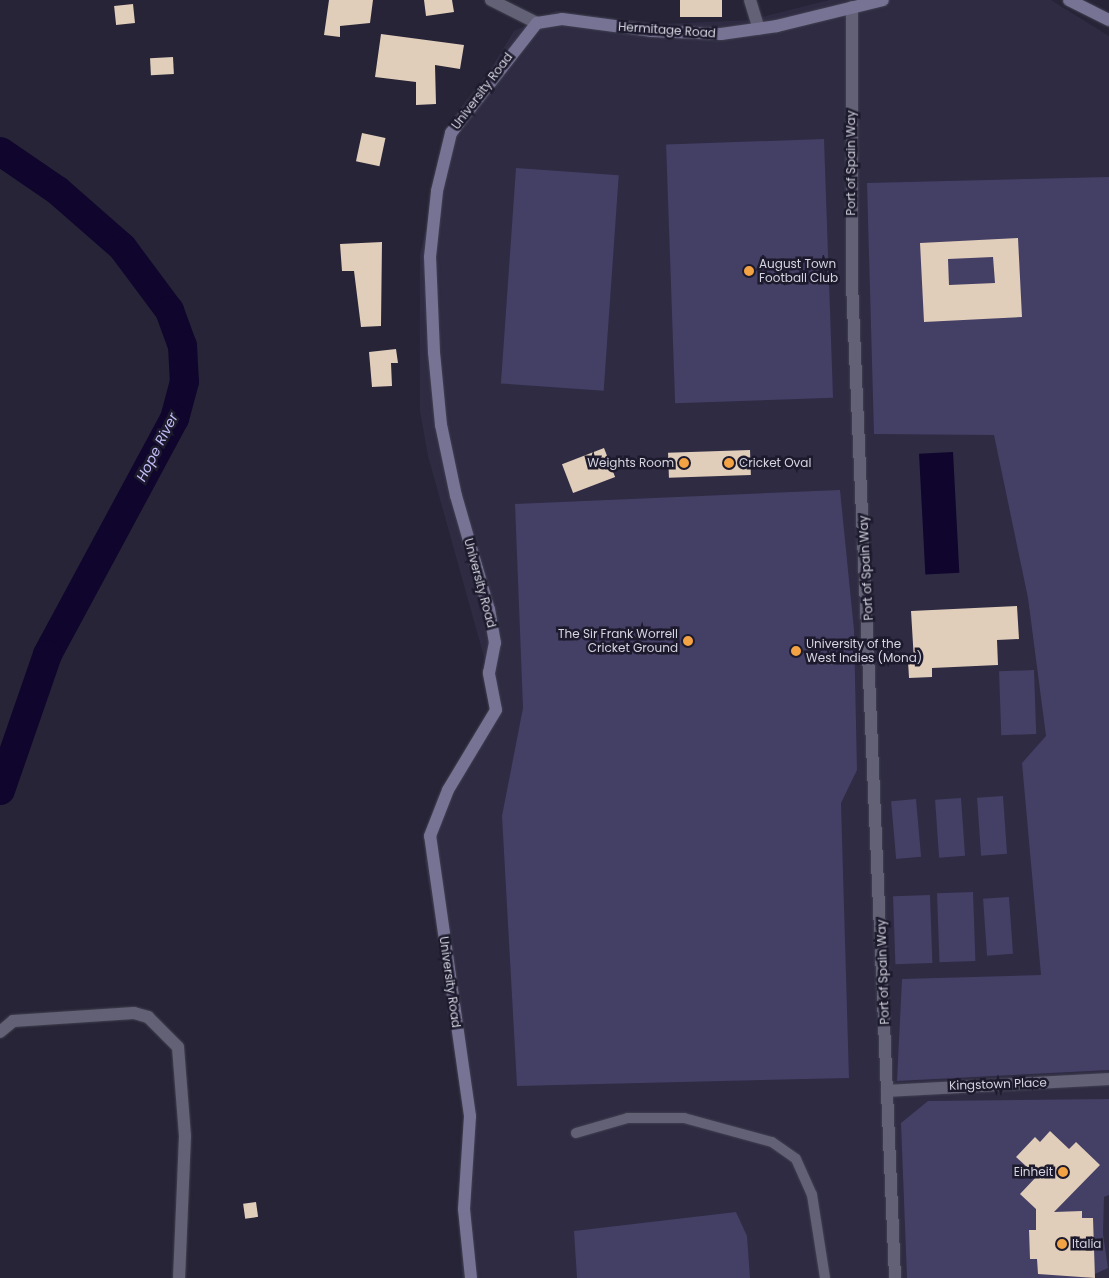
<!DOCTYPE html>
<style>
body{margin:0}
#map{position:relative;width:1109px;height:1278px;overflow:hidden;background:#262436;font-family:Poppins,sans-serif}
div>[style]{position:absolute}
.built>*{inset:0;background:#2e2b43}
.green>*{inset:0;background:#443f65;transform-origin:0 0}
.water>*{inset:0;background:#10052c;transform-origin:0 0}
.river>*{height:29px;margin:-14.5px;padding:0 14.5px;transform-origin:14.5px;border-radius:14.5px;background:#10052c}
.building>*{inset:0;background:#e0cdba;transform-origin:0 0}
.roads{filter:drop-shadow(0 0 1px #424050) drop-shadow(0 0 1px #424050)}
.lane>*{height:10px;margin:-5px;padding:0 5px;transform-origin:5px;border-radius:5px;background:#636176}
.street>*{height:12px;margin:-6px;padding:0 6px;transform-origin:6px;border-radius:6px;background:#636176}
.secondary>*{height:12px;margin:-6px;padding:0 6px;transform-origin:6px;border-radius:6px;background:#777395}
.dots>*{width:14px;height:14px;translate:-50% -50%;box-sizing:border-box;border:2px solid #1c1a2c;border-radius:50%}
span{translate:-50% -50%;white-space:nowrap;text-align:center;line-height:1.15;-webkit-text-stroke:5px #1c1a2c;paint-order:stroke}
.street-label{font-size:12px;color:#d4d4e0}
.poi-label{font-size:12px;color:#d4d4e0}
.left{translate:0 -50%;text-align:left}
.right{translate:-100% -50%;text-align:right}
.water-label{font-size:14px;color:#c1bbf7;font-style:italic}
</style>
<div id="map">
<div class="built">
<div style="clip-path:polygon(829px 0,1051px 0,1109px 36px,1109px 1278px,462px 1278px,459px 1206px,468px 1120px,425px 862px,427px 829px,437px 797px,493px 708px,494px 693px,428px 456px,420px 411px,420px 253px,450px 135px,514px 31px,556px 11px,661px 24px,750px 20px)"></div>
</div>
<div class="green">
<div style="left:824px;top:139px;width:259px;height:158px;rotate:88deg"></div>
<div style="left:516px;top:168px;width:103px;height:216px;rotate:4deg"></div>
<div style="clip-path:polygon(1109px 177px,1109px 1070px,897px 1081px,902px 979px,1041px 975px,1022px 763px,1046px 736px,1028px 598px,994px 435px,874px 434px,867px 183px)"></div>
<div style="clip-path:polygon(840px 490px,854px 630px,857px 770px,841px 803px,849px 1078px,517px 1086px,502px 816px,523px 708px,515px 504px)"></div>
<div style="left:1034px;top:670px;width:64px;height:35px;rotate:88deg"></div>
<div style="left:1003px;top:796px;width:58px;height:26px;rotate:86deg"></div>
<div style="left:961px;top:798px;width:58px;height:26px;rotate:86deg"></div>
<div style="left:916px;top:799px;width:58px;height:25px;rotate:85deg"></div>
<div style="left:973px;top:892px;width:69px;height:36px;rotate:88deg"></div>
<div style="left:930px;top:895px;width:68px;height:37px;rotate:88deg"></div>
<div style="left:1009px;top:897px;width:57px;height:26px;rotate:86deg"></div>
<div style="clip-path:polygon(1109px 1099px,1109px 1195px,1104px 1197px,1103px 1234px,1108px 1268px,1086px 1278px,907px 1278px,901px 1123px,928px 1101px)"></div>
<div style="clip-path:polygon(736px 1212px,747px 1236px,750px 1278px,577px 1278px,574px 1231px)"></div>
</div>
<div class="water">
<div style="left:953px;top:452px;width:121px;height:34px;rotate:87deg"></div>
</div>
<div class="river">
<div style="left:0;top:151px;width:69px;rotate:34.4deg"></div>
<div style="left:57px;top:190px;width:86px;rotate:41.2deg"></div>
<div style="left:122px;top:247px;width:79px;rotate:53.3deg"></div>
<div style="left:169px;top:310px;width:37px;rotate:70deg"></div>
<div style="left:182px;top:345px;width:36px;rotate:87deg"></div>
<div style="left:184px;top:381px;width:38px;rotate:105deg"></div>
<div style="left:174px;top:418px;width:268px;rotate:118.3deg"></div>
<div style="left:47px;top:654px;width:144px;rotate:109.1deg"></div>
</div>
<div class="building">
<div style="clip-path:polygon(329px 0,373px 0,370px 23px,340px 26px,340px 37px,324px 35px)"></div>
<div style="clip-path:polygon(424px 0,452px 0,454px 12px,426px 16px)"></div>
<div style="left:680px;top:0;width:42px;height:17px"></div>
<div style="left:133px;top:4px;width:19px;height:19px;rotate:84deg"></div>
<div style="clip-path:polygon(381px 34px,464px 45px,460px 69px,435px 65px,436px 104px,416px 105px,416px 82px,375px 77px)"></div>
<div style="left:173px;top:57px;width:17px;height:23px;rotate:87deg"></div>
<div style="left:362px;top:133px;width:24px;height:29px;rotate:12deg"></div>
<div style="clip-path:polygon(evenodd,1018px 238px,1022px 317px,924px 322px,920px 243px,1018px 238px,993px 257px,995px 283px,949px 285px,948px 259px,993px 257px)"></div>
<div style="clip-path:polygon(382px 242px,381px 326px,361px 327px,354px 271px,342px 271px,340px 244px)"></div>
<div style="clip-path:polygon(396px 349px,398px 363px,391px 363px,392px 386px,372px 387px,369px 352px)"></div>
<div style="left:604px;top:448px;width:31px;height:45px;rotate:69deg"></div>
<div style="left:750px;top:450px;width:25px;height:82px;rotate:88deg"></div>
<div style="clip-path:polygon(1017px 606px,1019px 639px,997px 640px,998px 665px,932px 668px,932px 677px,909px 678px,908px 661px,914px 661px,911px 611px)"></div>
<div style="clip-path:polygon(1050px 1131px,1069px 1149px,1076px 1142px,1100px 1165px,1054px 1212px,1082px 1211px,1082px 1218px,1093px 1218px,1095px 1278px,1038px 1274px,1037px 1259px,1030px 1259px,1029px 1230px,1036px 1230px,1036px 1209px,1020px 1194px,1037px 1176px,1016px 1157px,1035px 1137px,1040px 1142px)"></div>
<div style="left:256px;top:1202px;width:15px;height:13px;rotate:82deg"></div>
</div>
<div class="roads">
<div class="lane">
<div style="left:576px;top:1133px;width:54px;rotate:-16.1deg"></div>
<div style="left:628px;top:1118px;width:56px"></div>
<div style="left:684px;top:1118px;width:91px;rotate:15.3deg"></div>
<div style="left:772px;top:1142px;width:29px;rotate:35deg"></div>
<div style="left:796px;top:1159px;width:39px;rotate:66deg"></div>
<div style="left:812px;top:1195px;width:84px;rotate:81.1deg"></div>
</div>
<div class="street">
<div style="left:491px;top:0;width:51px;rotate:26.6deg"></div>
<div style="left:750px;top:0;width:30px;rotate:73deg"></div>
<div style="left:852px;top:7px;width:277px;rotate:90deg"></div>
<div style="left:852px;top:284px;width:995px;rotate:87.52deg"></div>
<div style="left:0;top:1032px;width:17px;rotate:-40deg"></div>
<div style="left:13px;top:1021px;width:121px;rotate:-3.8deg"></div>
<div style="left:134px;top:1013px;width:15px;rotate:16deg"></div>
<div style="left:148px;top:1017px;width:42px;rotate:45deg"></div>
<div style="left:178px;top:1047px;width:89px;rotate:85.5deg"></div>
<div style="left:185px;top:1136px;width:142px;rotate:92.4deg"></div>
<div style="left:887px;top:1091px;width:222px;rotate:-3.1deg"></div>
</div>
<div class="secondary">
<div style="left:1069px;top:0;width:45px;rotate:26.6deg"></div>
<div style="left:471px;top:1278px;width:69px;rotate:-95.8deg"></div>
<div style="left:464px;top:1209px;width:93px;rotate:-86.3deg"></div>
<div style="left:470px;top:1116px;width:283px;rotate:-98.1deg"></div>
<div style="left:430px;top:836px;width:49px;rotate:-68.6deg"></div>
<div style="left:448px;top:790px;width:93px;rotate:-59deg"></div>
<div style="left:496px;top:710px;width:38px;rotate:-101deg"></div>
<div style="left:489px;top:673px;width:31px;rotate:-79deg"></div>
<div style="left:495px;top:643px;width:34px;rotate:-100deg"></div>
<div style="left:489px;top:610px;width:119px;rotate:-106.1deg"></div>
<div style="left:456px;top:496px;width:73px;rotate:-101.9deg"></div>
<div style="left:441px;top:425px;width:73px;rotate:-95.5deg"></div>
<div style="left:434px;top:352px;width:95px;rotate:-92.4deg"></div>
<div style="left:430px;top:257px;width:66px;rotate:-83.9deg"></div>
<div style="left:437px;top:191px;width:60px;rotate:-76.4deg"></div>
<div style="left:451px;top:133px;width:140px;rotate:-52deg"></div>
<div style="left:537px;top:23px;width:25px;rotate:-9deg"></div>
<div style="left:562px;top:19px;width:91px;rotate:7.6deg"></div>
<div style="left:652px;top:31px;width:69px;rotate:2.5deg"></div>
<div style="left:721px;top:34px;width:57px;rotate:-8.1deg"></div>
<div style="left:777px;top:26px;width:109px;rotate:-13.8deg"></div>
</div>
</div>
<div class="dots">
<div style="left:749px;top:271px;background:#f4a344"></div>
<div style="left:684px;top:463px;background:#f4a344"></div>
<div style="left:729px;top:463px;background:#f4a344"></div>
<div style="left:688px;top:641px;background:#f4a344"></div>
<div style="left:796px;top:651px;background:#f4a344"></div>
<div style="left:1063px;top:1172px;background:#f4a344"></div>
<div style="left:1062px;top:1244px;background:#f4a344"></div>
</div>
<div class="street-label">
<span style="left:667px;top:30px;rotate:4deg">Hermitage Road</span>
<span style="left:482px;top:91px;rotate:-53deg">University Road</span>
<span style="left:851px;top:163px;rotate:-90deg">Port of Spain Way</span>
<span style="left:866px;top:568px;rotate:-93deg">Port of Spain Way</span>
<span style="left:480px;top:583px;rotate:75deg">University Road</span>
<span style="left:883px;top:972px;rotate:-92deg">Port of Spain Way</span>
<span style="left:450px;top:982px;rotate:82deg">University Road</span>
<span style="left:998px;top:1084px;rotate:-2deg">Kingstown Place</span>
</div>
<div class="poi-label">
<span class="left" style="left:759px;top:271px">August Town<br>Football Club</span>
<span class="right" style="left:674px;top:463px">Weights Room</span>
<span class="left" style="left:739px;top:463px">Cricket Oval</span>
<span class="right" style="left:678px;top:641px">The Sir Frank Worrell<br>Cricket Ground</span>
<span class="left" style="left:806px;top:651px">University of the<br>West Indies (Mona)</span>
<span class="right" style="left:1053px;top:1172px">Einheit</span>
<span class="left" style="left:1072px;top:1244px">Italia</span>
</div>
<div class="water-label">
<span style="left:157px;top:447px;rotate:-63deg">Hope River</span>
</div>
</div>
